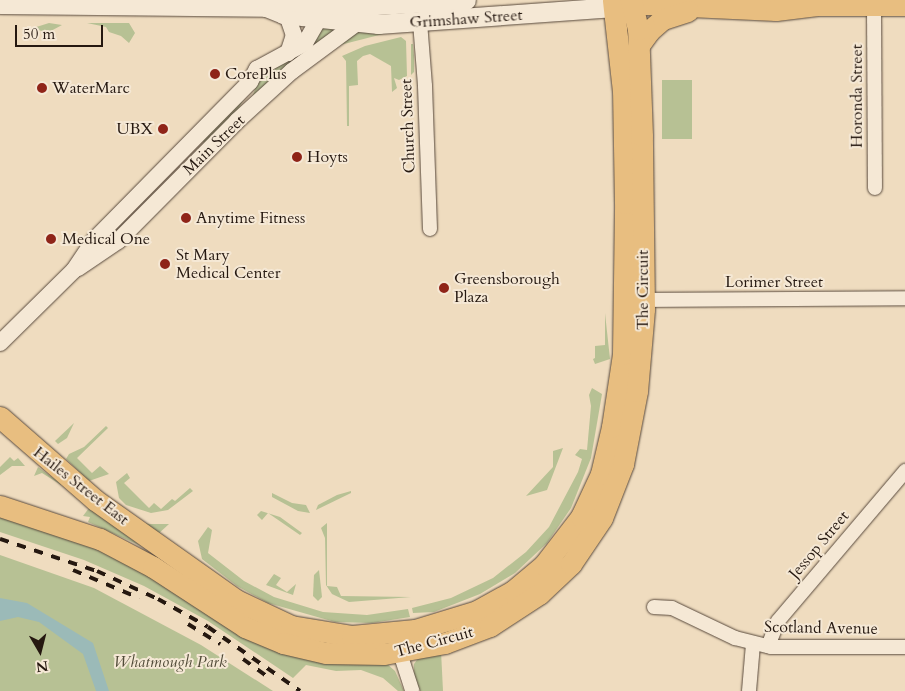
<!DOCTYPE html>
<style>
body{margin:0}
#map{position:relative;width:905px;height:691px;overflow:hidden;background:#efdcbf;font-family:Cardo,serif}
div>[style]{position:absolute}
.green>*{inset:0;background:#b7c194;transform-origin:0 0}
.water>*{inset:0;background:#9bbab8}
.roads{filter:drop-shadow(0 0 1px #58493c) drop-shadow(0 0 1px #58493c)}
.minor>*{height:14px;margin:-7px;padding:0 7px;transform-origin:7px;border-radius:7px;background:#f5e8d5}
.tertiary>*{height:16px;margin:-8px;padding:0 8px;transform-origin:8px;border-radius:8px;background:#f5e8d5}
.secondary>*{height:19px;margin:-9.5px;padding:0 9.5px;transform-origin:9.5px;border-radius:9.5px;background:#f5e8d5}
.primary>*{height:21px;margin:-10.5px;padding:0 10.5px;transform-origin:10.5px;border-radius:10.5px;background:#e8be80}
.rail>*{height:4px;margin-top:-2px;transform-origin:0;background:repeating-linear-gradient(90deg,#251810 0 9px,transparent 0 18px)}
.dots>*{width:14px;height:14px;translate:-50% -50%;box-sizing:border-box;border:2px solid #f5e8d5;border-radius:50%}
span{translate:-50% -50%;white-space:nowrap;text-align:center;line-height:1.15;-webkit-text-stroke:4px #f5e8d5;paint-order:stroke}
.street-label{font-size:16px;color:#251810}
.poi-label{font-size:16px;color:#251810}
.left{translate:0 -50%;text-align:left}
.right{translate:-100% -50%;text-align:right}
.park-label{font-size:16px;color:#514b38;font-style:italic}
.north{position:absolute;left:15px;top:626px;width:50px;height:50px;-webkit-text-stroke:4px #f5e8d5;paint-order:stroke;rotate:172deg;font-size:14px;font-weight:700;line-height:20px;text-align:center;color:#251810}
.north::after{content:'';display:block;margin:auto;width:18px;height:22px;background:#251810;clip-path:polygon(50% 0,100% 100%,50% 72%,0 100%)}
.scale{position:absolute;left:15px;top:25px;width:88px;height:22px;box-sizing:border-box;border:2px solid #251810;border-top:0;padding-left:6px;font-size:15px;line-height:18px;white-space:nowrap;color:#251810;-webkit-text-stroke:4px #f5e8d5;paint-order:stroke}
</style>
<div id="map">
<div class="green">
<div style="clip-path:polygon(49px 23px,62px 25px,49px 32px,30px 29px)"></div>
<div style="clip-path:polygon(87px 23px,129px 23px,135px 33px,129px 43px,121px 36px,109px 32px,106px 27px)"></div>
<div style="clip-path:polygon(320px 26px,343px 28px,279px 77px,273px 67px)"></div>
<div style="clip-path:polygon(355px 31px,391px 32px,340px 45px)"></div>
<div style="clip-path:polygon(401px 37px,406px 41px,407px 76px,399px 80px,394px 78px,397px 88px,392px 92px,391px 66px,370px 54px,363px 56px,357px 61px,358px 85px,349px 86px,349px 126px,347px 126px,346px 61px,342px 56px,365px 46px)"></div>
<div style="clip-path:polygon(411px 44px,413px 44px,414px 56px,414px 72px,411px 75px)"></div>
<div style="clip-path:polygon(266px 73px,271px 74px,271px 81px,252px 98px,259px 77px)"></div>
<div style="left:662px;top:80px;width:30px;height:59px"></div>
<div style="clip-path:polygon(243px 100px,238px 110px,205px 144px,202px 140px)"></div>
<div style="clip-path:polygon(605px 313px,610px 359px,595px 364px,593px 359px,595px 358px,595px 346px,605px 345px)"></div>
<div style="clip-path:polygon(592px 388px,602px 394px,591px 458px,571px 508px,547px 543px,515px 573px,480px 594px,434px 612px,413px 613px,412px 608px,451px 598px,493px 578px,526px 552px,549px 527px,578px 472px,582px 459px,575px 455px,580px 449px,587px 450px,591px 406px,589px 395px)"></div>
<div style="clip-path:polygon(74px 423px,67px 438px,58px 444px,55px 441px)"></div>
<div style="clip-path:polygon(106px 426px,108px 428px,77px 458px,92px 473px,100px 466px,109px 474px,89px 481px,66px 459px,69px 454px,84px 447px)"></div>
<div style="clip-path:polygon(563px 448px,547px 490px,526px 496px,553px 467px,553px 451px)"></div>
<div style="clip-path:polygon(10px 457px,14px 461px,18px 458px,25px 466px,12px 466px,0 475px,0 467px)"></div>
<div style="clip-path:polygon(38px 467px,61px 484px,61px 485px,42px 473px,34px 476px)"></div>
<div style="clip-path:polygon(127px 473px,130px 478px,124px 483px,149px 508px,154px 503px,161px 509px,172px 499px,175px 501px,190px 488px,193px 491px,168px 510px,151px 513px,126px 505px,119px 498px,116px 482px)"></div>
<div style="clip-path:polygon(351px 491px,351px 493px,316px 510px,318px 505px,337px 495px)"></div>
<div style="clip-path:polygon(272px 493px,292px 503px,306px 505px,310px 513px,298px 511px,272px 497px)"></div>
<div style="clip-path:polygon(89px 508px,141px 546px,88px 522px,90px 517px,83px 516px)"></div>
<div style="clip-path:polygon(261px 511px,280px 517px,302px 533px,300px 535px,268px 513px,262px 520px,257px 515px)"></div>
<div style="clip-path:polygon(0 517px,63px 536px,386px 663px,395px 671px,404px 691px,398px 691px,383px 678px,361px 670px,336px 671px,306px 665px,293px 678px,208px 621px,144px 586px,84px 560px,0 532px)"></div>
<div style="clip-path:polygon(142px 523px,150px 524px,169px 524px,157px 535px)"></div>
<div style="clip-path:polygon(327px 523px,327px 586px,337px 587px,341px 596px,411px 597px,349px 602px,332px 594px,326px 585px,325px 538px,321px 528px)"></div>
<div style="clip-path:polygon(208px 527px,212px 530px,208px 553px,244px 581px,274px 597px,323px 612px,367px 615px,408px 609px,410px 617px,372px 623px,335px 622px,268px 603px,237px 586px,202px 559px,198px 541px)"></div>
<div style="clip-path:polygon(0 555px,94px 588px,201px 645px,273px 691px,0 691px)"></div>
<div style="clip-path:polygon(319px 570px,322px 597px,318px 601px,313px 596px,314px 575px)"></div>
<div style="clip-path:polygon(274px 574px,281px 578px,276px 585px,287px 592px,296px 584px,293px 595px,266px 585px)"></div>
<div style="clip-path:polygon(441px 651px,443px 691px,420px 691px,414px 676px,414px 664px,419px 657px)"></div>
</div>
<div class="water">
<div style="clip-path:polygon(0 598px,27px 603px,93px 643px,109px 691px,96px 691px,83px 654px,39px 622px,18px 617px,0 621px)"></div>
</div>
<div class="roads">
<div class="minor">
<div style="left:874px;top:5px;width:183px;rotate:89.7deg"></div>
<div style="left:420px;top:22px;width:64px;rotate:85.5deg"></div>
<div style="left:425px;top:86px;width:143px;rotate:88deg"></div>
<div style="left:644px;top:300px;width:261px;rotate:-0.4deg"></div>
<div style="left:654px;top:607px;width:18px;rotate:3deg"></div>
<div style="left:672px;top:608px;width:70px;rotate:25.5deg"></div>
<div style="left:735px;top:638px;width:37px;rotate:14deg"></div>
<div style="left:771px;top:647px;width:134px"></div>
<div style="left:768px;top:646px;width:27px;rotate:-68deg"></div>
<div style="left:778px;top:621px;width:197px;rotate:-49.7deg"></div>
<div style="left:400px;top:653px;width:40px;rotate:72deg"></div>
<div style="left:749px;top:691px;width:47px;rotate:-85.1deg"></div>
</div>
<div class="tertiary">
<div style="left:287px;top:15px;width:21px;rotate:71deg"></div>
<div style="left:294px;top:35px;width:19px;rotate:108deg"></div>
<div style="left:78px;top:268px;width:48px;rotate:-34deg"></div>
<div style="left:118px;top:241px;width:169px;rotate:-45.2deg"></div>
<div style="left:237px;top:121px;width:74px;rotate:-42.3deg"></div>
<div style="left:292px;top:71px;width:81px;rotate:-36.4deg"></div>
<div style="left:0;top:343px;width:104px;rotate:-44.6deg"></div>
<div style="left:74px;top:270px;width:37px;rotate:-56deg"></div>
<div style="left:95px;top:239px;width:221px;rotate:-45.4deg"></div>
<div style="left:250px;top:82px;width:15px;rotate:-62deg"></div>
<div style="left:257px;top:69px;width:55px;rotate:-28.4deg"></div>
<div style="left:305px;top:43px;width:28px;rotate:-60deg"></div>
</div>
<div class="secondary">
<div style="left:0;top:4px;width:266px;rotate:0.6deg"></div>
<div style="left:266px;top:7px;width:18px;rotate:22deg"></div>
<div style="left:283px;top:14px;width:96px;rotate:6deg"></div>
<div style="left:378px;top:24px;width:237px;rotate:-4.1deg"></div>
<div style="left:266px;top:7px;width:18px;rotate:-19deg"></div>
<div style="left:283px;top:1px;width:76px;rotate:3.8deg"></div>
<div style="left:359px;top:6px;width:107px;rotate:-3.2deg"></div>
</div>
<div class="primary">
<div style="left:619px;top:6px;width:28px;rotate:-4deg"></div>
<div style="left:647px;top:4px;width:129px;rotate:2.7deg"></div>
<div style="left:776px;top:10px;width:41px;rotate:-7deg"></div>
<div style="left:817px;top:5px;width:88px"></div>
<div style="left:639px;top:45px;width:17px;rotate:-54deg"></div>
<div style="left:649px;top:31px;width:18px;rotate:-41deg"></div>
<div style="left:663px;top:19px;width:26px;rotate:-18deg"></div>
<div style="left:0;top:417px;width:126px;rotate:41.1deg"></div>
<div style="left:95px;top:500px;width:173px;rotate:35.3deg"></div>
<div style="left:236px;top:600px;width:61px;rotate:25.3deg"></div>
<div style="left:291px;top:626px;width:62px;rotate:9.3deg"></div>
<div style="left:352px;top:636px;width:63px;rotate:-5.4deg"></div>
<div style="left:415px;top:630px;width:65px;rotate:-17deg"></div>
<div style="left:477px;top:611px;width:41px;rotate:-29.1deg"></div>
<div style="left:513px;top:591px;width:40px;rotate:-40deg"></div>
<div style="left:544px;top:565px;width:61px;rotate:-52.4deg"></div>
<div style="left:581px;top:517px;width:47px;rotate:-65.1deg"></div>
<div style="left:601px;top:474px;width:48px;rotate:-76.8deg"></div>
<div style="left:612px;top:427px;width:74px;rotate:-81.4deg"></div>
<div style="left:623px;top:354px;width:151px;rotate:-89.2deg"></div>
<div style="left:625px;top:203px;width:112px;rotate:-91deg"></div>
<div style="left:623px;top:91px;width:92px;rotate:-96.3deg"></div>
<div style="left:0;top:506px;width:105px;rotate:18.3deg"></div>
<div style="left:100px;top:539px;width:60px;rotate:27.8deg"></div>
<div style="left:153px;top:567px;width:110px;rotate:33.1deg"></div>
<div style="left:245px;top:627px;width:41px;rotate:22.8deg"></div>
<div style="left:283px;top:643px;width:44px;rotate:13.1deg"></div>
<div style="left:326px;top:653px;width:58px;rotate:1deg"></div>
<div style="left:384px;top:654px;width:62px;rotate:-10.2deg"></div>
<div style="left:445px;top:643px;width:48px;rotate:-20.7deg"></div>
<div style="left:490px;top:626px;width:59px;rotate:-33.1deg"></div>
<div style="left:539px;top:594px;width:44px;rotate:-43.2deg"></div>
<div style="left:571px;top:564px;width:55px;rotate:-56deg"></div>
<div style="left:602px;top:518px;width:58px;rotate:-68.7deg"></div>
<div style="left:623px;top:464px;width:74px;rotate:-79.1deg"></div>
<div style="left:637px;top:391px;width:82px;rotate:-85.1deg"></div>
<div style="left:644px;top:309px;width:173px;rotate:-90.7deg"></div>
<div style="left:642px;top:136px;width:107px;rotate:-92.1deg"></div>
<div style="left:638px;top:29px;width:30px;rotate:-104deg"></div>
</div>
</div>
<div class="rail">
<div style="left:0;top:539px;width:102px;rotate:18.3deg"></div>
<div style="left:97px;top:571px;width:67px;rotate:24.7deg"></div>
<div style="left:158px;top:599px;width:57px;rotate:29.2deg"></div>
<div style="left:208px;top:627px;width:112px;rotate:34.8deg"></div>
<div style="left:73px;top:570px;width:72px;rotate:23deg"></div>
<div style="left:188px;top:624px;width:38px;rotate:32deg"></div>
<div style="left:243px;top:659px;width:34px;rotate:36deg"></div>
</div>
<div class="dots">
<div style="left:215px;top:74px;background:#8f2418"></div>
<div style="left:42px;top:88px;background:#8f2418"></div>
<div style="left:163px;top:129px;background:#8f2418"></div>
<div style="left:297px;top:157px;background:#8f2418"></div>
<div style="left:186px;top:218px;background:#8f2418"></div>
<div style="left:51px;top:239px;background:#8f2418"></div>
<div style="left:165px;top:264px;background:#8f2418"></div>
<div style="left:444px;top:288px;background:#8f2418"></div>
</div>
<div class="street-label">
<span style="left:466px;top:19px;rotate:-4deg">Grimshaw Street</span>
<span style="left:857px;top:96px;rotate:-90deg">Horonda Street</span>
<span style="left:408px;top:126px;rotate:-92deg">Church Street</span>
<span style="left:214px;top:145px;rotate:-44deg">Main Street</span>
<span style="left:774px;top:282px">Lorimer Street</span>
<span style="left:643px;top:290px;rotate:-90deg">The Circuit</span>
<span style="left:81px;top:486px;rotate:38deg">Hailes Street East</span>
<span style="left:819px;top:545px;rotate:-50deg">Jessop Street</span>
<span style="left:821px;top:628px;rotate:1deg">Scotland Avenue</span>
<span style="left:434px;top:642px;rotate:-15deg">The Circuit</span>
</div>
<div class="poi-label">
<span class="left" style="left:225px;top:74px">CorePlus</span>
<span class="left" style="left:52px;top:88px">WaterMarc</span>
<span class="right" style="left:153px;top:129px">UBX</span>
<span class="left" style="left:307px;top:157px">Hoyts</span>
<span class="left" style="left:196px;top:218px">Anytime Fitness</span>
<span class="left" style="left:62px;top:239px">Medical One</span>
<span class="left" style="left:176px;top:264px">St Mary<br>Medical Center</span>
<span class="left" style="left:454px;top:288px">Greensborough<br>Plaza</span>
</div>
<div class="park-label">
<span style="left:170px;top:662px">Whatmough Park</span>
</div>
<div class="north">N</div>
<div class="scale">50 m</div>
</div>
